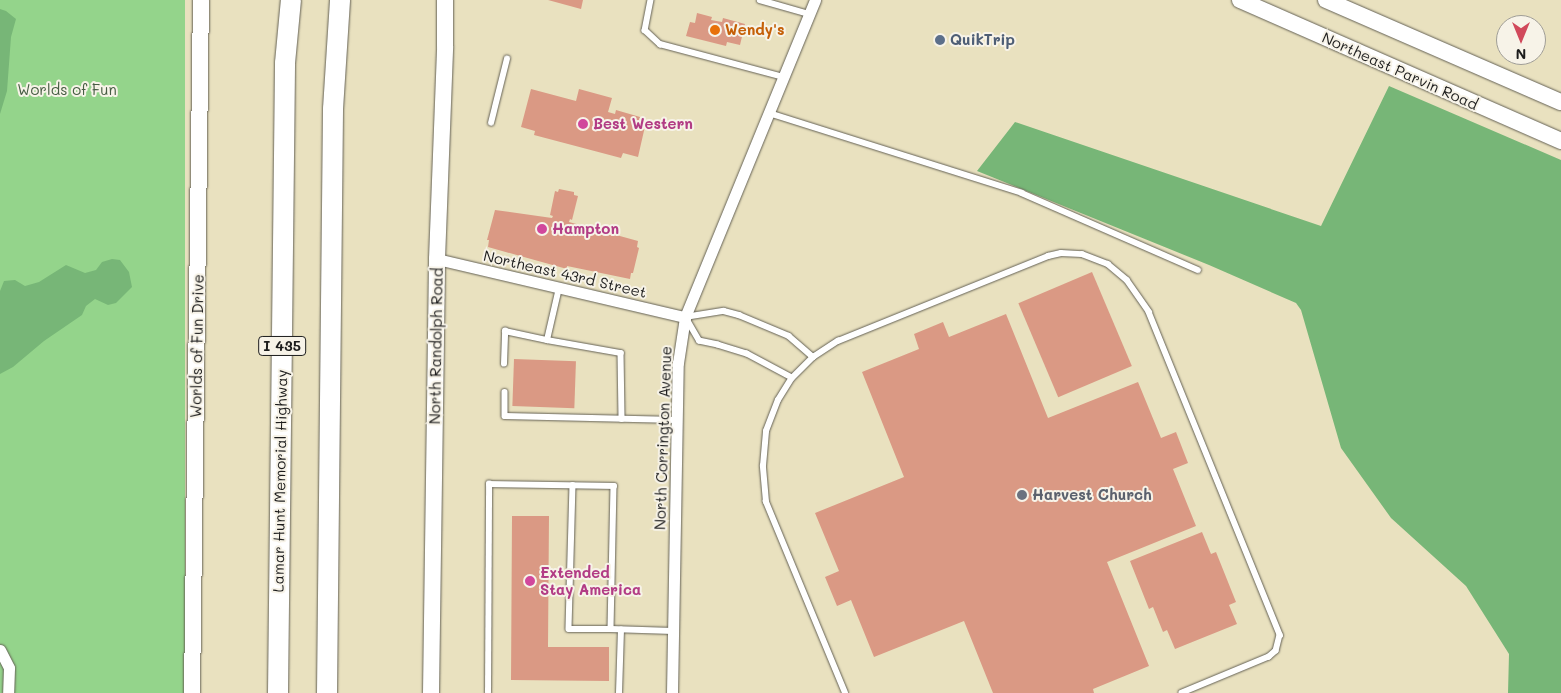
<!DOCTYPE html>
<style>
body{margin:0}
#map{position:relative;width:1561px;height:693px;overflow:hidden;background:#e9e1bf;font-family:Mali,sans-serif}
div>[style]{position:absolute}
.green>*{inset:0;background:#94d48b;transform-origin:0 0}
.forest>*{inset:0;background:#77b677}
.building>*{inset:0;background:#da9984;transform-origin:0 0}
.roads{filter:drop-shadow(0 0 1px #646155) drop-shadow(0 0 1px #646155)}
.service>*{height:5.5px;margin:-2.75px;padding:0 2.75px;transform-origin:2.75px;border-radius:2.75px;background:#fff}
.minor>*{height:11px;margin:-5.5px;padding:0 5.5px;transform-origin:5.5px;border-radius:5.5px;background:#fff}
.secondary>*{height:16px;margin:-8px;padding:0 8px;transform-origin:8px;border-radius:8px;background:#fff}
.motorway>*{height:20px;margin:-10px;padding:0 10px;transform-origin:10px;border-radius:10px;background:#fff}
.dots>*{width:14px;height:14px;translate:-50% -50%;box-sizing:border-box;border:2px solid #f7f3e8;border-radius:50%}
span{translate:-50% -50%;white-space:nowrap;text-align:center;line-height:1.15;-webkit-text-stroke:4px #f7f3e8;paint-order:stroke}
.shield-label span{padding:1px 4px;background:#f7f3e8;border:1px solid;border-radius:4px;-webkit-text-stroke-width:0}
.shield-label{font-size:14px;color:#1c1c1c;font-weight:700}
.food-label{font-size:15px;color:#c56008;font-weight:700}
.left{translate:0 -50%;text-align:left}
.service-label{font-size:15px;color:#4e5e75;font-weight:700}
.street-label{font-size:15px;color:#1c1c1c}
.park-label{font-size:15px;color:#465c43}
.hotel-label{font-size:15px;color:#b23c85;font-weight:700}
.worship-label{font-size:15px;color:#5b616d;font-weight:700}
.north{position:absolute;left:1496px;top:15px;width:50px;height:50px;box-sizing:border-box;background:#f7f3e8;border:1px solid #9f9d96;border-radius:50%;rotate:180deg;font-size:14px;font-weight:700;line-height:20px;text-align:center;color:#1c1c1c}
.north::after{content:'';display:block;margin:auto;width:18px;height:22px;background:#d1495b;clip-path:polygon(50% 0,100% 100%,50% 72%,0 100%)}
</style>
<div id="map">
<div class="green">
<div style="left:0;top:0;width:185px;height:693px"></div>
</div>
<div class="forest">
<div style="clip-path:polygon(0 9px,6px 11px,16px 19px,11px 37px,7px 91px,0 114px)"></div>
<div style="clip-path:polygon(1389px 86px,1561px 160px,1561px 693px,1508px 693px,1509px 654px,1466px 586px,1391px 518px,1341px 448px,1301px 310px,1296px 303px,1209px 265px,977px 171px,1015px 122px,1321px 226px)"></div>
<div style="clip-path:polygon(112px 259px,120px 260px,129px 272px,132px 287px,116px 303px,108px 305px,95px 299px,86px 306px,82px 315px,44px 341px,13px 367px,0 374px,0 291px,4px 281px,15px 280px,25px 286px,39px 282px,66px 265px,85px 273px,96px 270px,102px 262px)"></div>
</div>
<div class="building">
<div style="clip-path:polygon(548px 0,583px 0,581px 9px)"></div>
<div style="clip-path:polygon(697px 13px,712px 17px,711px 20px,722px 22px,723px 18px,745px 24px,740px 45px,727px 42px,726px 46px,686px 36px,690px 22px,695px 23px)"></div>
<div style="clip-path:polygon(531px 89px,576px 101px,579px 89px,612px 98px,608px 112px,615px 114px,616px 110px,640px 117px,639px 120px,646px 122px,638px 157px,623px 153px,621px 158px,534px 135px,535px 131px,521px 127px)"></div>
<div style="clip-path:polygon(559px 189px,574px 192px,574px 195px,578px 196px,572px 220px,570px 219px,569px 222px,638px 241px,637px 247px,639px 248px,633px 273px,631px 273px,630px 279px,567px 266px,567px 269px,488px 247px,489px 240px,487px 240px,495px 210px,552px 218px,553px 216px,550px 215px,555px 191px,558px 192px)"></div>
<div style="left:1092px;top:272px;width:102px;height:80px;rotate:67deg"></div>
<div style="clip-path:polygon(1006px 314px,1048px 418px,1138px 382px,1161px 438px,1176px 432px,1188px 463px,1173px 469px,1196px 526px,1107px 562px,1149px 666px,1093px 689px,1094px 693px,993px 693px,964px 621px,874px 657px,851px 600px,837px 606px,825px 577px,839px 571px,815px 513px,904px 477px,862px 372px,919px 349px,914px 334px,943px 322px,949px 337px)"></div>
<div style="left:514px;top:359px;width:62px;height:47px;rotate:2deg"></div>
<div style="clip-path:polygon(512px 516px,549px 516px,548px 647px,609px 647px,609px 681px,511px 680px)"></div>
<div style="clip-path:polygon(1202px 532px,1211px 554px,1216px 552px,1236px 602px,1229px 605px,1237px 624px,1175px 649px,1167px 630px,1163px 632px,1153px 607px,1149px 609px,1130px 561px)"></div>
</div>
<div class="roads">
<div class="service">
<div style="left:651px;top:0;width:31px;rotate:101deg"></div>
<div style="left:645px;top:30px;width:21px;rotate:43deg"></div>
<div style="left:660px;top:44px;width:128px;rotate:14.9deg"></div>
<div style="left:760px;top:0;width:51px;rotate:15.9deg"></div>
<div style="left:769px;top:113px;width:265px;rotate:17.5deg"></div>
<div style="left:1022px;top:193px;width:192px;rotate:23.6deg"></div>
<div style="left:491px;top:123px;width:66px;rotate:-76deg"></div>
<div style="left:547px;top:340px;width:75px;rotate:10deg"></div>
<div style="left:621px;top:353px;width:66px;rotate:89.1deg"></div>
<div style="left:504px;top:364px;width:33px;rotate:-88deg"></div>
<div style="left:505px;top:331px;width:43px;rotate:12.1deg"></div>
<div style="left:547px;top:340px;width:53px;rotate:-77deg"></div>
<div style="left:792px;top:378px;width:51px;rotate:-151.9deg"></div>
<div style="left:747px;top:354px;width:30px;rotate:-163deg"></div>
<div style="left:718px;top:345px;width:19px;rotate:-168deg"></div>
<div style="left:699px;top:341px;width:28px;rotate:-120deg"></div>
<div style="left:685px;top:317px;width:39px;rotate:-9deg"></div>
<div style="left:724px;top:311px;width:16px;rotate:15deg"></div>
<div style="left:739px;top:315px;width:54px;rotate:22.8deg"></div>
<div style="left:789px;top:336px;width:32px;rotate:41deg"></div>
<div style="left:505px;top:392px;width:24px;rotate:90deg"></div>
<div style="left:505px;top:416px;width:172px;rotate:1.3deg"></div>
<div style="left:573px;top:485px;width:144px;rotate:91.6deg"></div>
<div style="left:569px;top:629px;width:42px"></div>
<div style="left:488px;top:693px;width:209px;rotate:-89.7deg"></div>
<div style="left:489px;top:484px;width:125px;rotate:0.9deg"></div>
<div style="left:614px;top:486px;width:143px;rotate:91.2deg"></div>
<div style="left:611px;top:629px;width:62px;rotate:1.8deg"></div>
<div style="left:619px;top:693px;width:63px;rotate:-88.2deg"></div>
<div style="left:845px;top:693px;width:207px;rotate:-112.5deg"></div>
<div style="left:766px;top:502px;width:36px;rotate:-95deg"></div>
<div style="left:763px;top:466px;width:35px;rotate:-85deg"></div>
<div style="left:766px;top:431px;width:33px;rotate:-69deg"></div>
<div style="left:778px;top:400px;width:26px;rotate:-58deg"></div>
<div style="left:792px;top:378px;width:30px;rotate:-45deg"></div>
<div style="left:813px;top:357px;width:30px;rotate:-33deg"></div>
<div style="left:838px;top:341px;width:227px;rotate:-22deg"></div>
<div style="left:1048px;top:256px;width:13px;rotate:-13deg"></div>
<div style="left:1061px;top:253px;width:21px;rotate:3deg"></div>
<div style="left:1082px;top:254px;width:28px;rotate:21deg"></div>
<div style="left:1108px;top:264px;width:25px;rotate:40deg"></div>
<div style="left:1127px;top:280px;width:39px;rotate:55deg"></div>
<div style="left:1149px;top:312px;width:349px;rotate:67.9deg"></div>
<div style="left:1280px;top:635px;width:16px;rotate:104deg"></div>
<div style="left:1276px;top:651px;width:9px;rotate:139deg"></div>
<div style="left:1269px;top:657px;width:94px;rotate:157.5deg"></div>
</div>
<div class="minor">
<div style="left:437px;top:259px;width:255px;rotate:13.2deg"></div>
<div style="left:0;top:650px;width:20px;rotate:63deg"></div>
<div style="left:9px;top:668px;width:25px;rotate:92deg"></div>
<div style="left:672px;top:693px;width:330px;rotate:-89deg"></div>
<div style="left:678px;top:363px;width:47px;rotate:-81.3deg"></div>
<div style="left:685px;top:317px;width:343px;rotate:-67.7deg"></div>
</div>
<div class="secondary">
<div style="left:1240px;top:0;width:351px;rotate:23.7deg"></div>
<div style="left:1326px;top:0;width:256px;rotate:23.5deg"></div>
<div style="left:192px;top:693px;width:693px;rotate:-89.26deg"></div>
<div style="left:431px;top:693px;width:434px;rotate:-89.2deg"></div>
<div style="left:437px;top:259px;width:213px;rotate:-87.8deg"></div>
<div style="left:445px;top:46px;width:46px;rotate:-90deg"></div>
</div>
<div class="motorway">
<div style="left:278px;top:693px;width:630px;rotate:-89.36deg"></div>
<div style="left:285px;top:63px;width:63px;rotate:-84.6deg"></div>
<div style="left:327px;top:693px;width:584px;rotate:-89.41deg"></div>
<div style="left:333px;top:109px;width:109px;rotate:-86.3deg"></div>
</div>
</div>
<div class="dots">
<div style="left:715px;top:30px;background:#e8710a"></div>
<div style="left:940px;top:40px;background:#5c6f8a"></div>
<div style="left:583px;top:124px;background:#d1479c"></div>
<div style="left:542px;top:229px;background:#d1479c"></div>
<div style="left:1022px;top:495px;background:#6b7280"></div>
<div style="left:530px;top:581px;background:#d1479c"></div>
</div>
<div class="shield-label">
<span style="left:282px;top:346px">I 435</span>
</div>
<div class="food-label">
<span class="left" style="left:725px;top:30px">Wendy's</span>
</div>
<div class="service-label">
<span class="left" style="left:950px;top:40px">QuikTrip</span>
</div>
<div class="street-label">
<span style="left:1400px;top:71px;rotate:24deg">Northeast Parvin Road</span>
<span style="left:565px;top:274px;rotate:13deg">Northeast 43rd Street</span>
<span style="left:197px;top:346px;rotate:-89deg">Worlds of Fun Drive</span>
<span style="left:436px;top:346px;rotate:-89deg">North Randolph Road</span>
<span style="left:663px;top:438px;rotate:-88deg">North Corrington Avenue</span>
<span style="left:280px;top:481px;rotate:-89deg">Lamar Hunt Memorial Highway</span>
</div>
<div class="park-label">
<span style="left:67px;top:90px">Worlds of Fun</span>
</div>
<div class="hotel-label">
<span class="left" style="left:593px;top:124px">Best Western</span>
<span class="left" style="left:552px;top:229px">Hampton</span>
<span class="left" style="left:540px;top:581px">Extended<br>Stay America</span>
</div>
<div class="worship-label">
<span class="left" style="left:1032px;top:495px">Harvest Church</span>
</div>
<div class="north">N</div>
</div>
